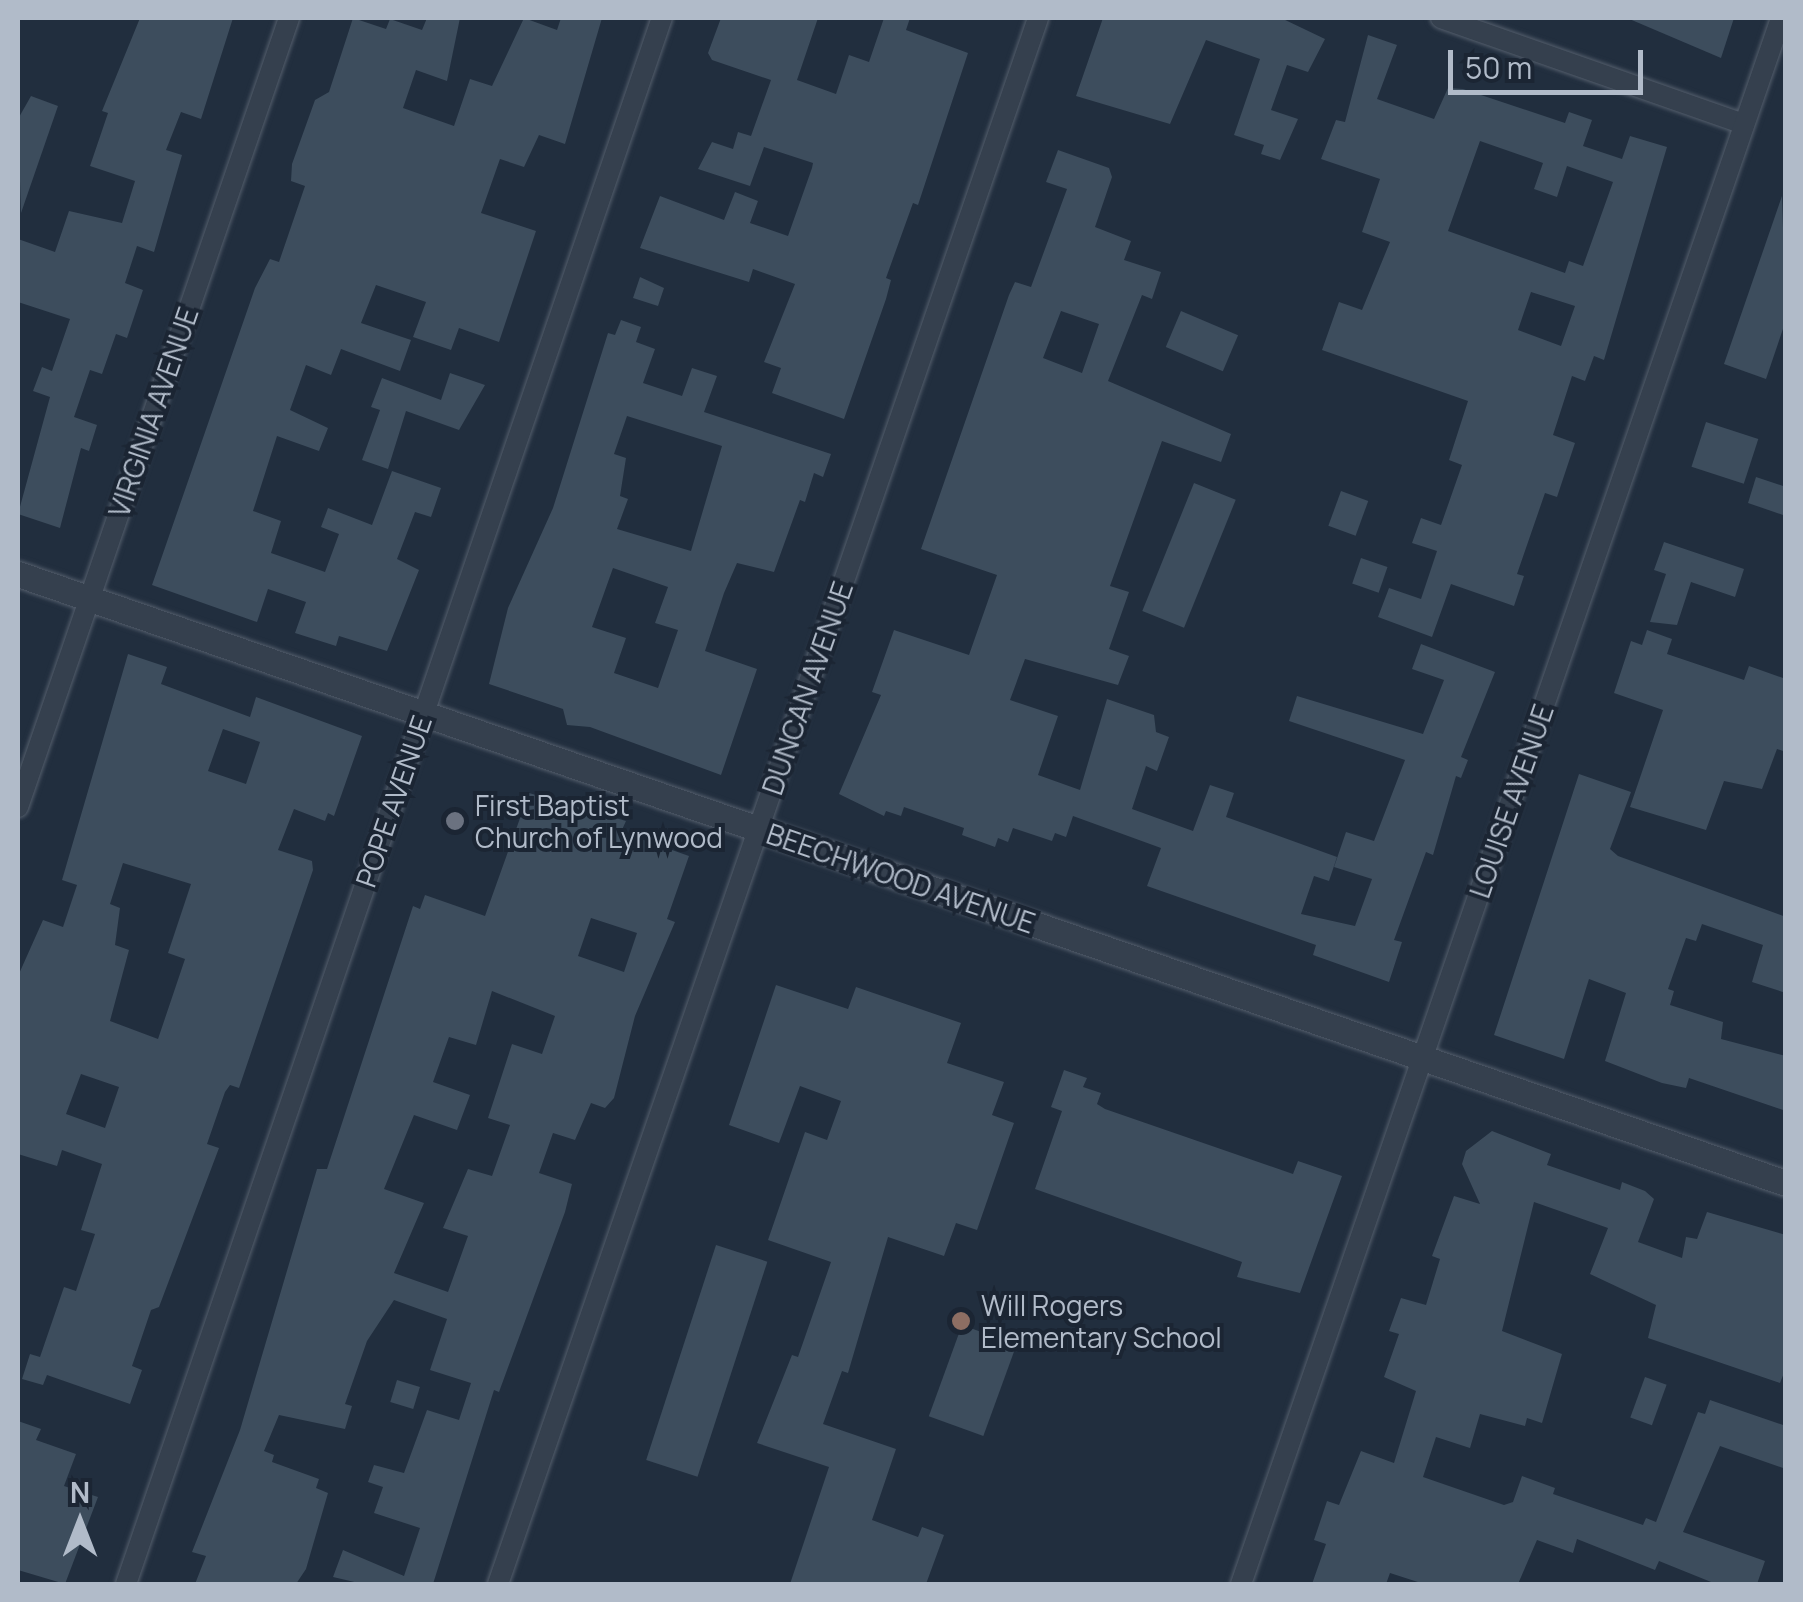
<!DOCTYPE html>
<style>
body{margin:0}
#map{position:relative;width:1803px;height:1602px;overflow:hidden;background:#212e3e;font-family:Manrope,sans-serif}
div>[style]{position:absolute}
.building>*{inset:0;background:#3d4d5d;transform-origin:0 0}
.roads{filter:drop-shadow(0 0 2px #545e6c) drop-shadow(0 0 2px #545e6c)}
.minor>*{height:20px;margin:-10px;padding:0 10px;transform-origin:10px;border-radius:10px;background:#35404e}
.tertiary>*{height:25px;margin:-12.5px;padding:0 12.5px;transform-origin:12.5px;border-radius:12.5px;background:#35404e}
.dots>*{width:28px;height:28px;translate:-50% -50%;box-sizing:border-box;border:5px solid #1b2533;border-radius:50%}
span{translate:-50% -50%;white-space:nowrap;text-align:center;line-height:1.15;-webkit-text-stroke:8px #1b2533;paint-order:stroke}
.street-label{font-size:28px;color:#b1bbc9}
.poi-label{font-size:28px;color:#b1bbc9}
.left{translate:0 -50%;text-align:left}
.frame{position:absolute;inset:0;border:20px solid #b1bbc9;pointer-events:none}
.north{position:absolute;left:30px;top:1472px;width:100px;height:100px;-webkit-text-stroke:8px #1b2533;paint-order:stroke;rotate:0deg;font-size:28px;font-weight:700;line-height:40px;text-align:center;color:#b1bbc9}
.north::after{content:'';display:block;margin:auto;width:35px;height:45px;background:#b1bbc9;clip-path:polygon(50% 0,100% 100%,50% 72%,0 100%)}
.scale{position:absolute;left:1448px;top:50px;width:195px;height:45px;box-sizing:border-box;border:5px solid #b1bbc9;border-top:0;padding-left:12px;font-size:30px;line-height:35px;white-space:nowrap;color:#b1bbc9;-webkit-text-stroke:8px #1b2533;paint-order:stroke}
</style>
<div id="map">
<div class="building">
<div style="clip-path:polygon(140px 18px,233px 18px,201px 119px,181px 112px,166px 150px,182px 155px,154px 252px,137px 246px,125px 283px,143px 290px,127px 338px,116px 334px,102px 374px,90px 370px,74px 417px,97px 425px,89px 451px,81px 448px,60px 528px,18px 514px,50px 397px,33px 391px,42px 367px,52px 371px,70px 319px,18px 302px,18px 239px,55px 252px,69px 211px,122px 223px,135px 181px,90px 166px,108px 113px,102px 111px)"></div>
<div style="clip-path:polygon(353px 18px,386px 29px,390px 19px,422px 30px,427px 18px,460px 18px,447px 81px,416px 70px,403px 108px,454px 126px,470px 79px,492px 86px,524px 18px,557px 30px,561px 18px,602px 18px,565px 144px,539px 135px,524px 167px,500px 159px,481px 213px,536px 231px,499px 342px,459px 328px,451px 350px,413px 337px,426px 302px,376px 285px,361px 323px,411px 340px,400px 371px,341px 349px,331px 375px,306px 365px,290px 410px,328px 428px,319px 451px,277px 436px,253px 511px,281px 521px,271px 553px,325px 572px,339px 534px,321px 527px,328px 508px,372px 525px,392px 471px,441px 488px,431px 517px,415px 512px,397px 559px,419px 570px,387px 651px,339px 636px,336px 646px,295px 633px,306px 602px,268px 589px,257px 622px,152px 585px,255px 288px,270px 259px,279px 262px,305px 186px,291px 181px,292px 164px,315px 100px,329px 92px)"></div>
<div style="clip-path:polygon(721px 18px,818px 18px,797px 80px,836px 94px,849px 55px,869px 62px,884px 18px,910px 18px,906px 30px,968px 53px,918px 205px,913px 203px,886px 278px,891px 280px,886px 299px,844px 419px,772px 393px,781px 368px,764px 362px,795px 284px,753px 269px,749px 282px,640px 248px,660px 196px,724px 220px,735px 192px,758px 201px,750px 223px,788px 236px,812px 168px,813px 163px,764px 147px,750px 186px,698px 169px,712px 142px,733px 149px,738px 132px,751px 136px,771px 80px,712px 60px,708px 53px)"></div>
<div style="clip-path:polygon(1103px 18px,1281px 18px,1325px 39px,1308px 72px,1287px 65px,1271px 110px,1298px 119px,1280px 160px,1261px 154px,1264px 145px,1234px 135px,1260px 59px,1206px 40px,1170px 124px,1076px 96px)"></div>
<div style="clip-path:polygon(1627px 18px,1734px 18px,1721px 58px)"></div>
<div style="clip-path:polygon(evenodd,1368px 35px,1397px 45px,1377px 99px,1434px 119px,1448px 88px,1463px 89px,1565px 123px,1569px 112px,1592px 120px,1583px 146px,1622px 159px,1630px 136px,1667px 147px,1604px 360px,1594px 356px,1585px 381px,1572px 376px,1553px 435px,1575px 443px,1557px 497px,1545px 493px,1517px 574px,1524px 576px,1514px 606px,1451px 584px,1432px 637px,1378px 617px,1389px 588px,1421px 599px,1437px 551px,1412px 543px,1421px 518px,1441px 525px,1462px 465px,1449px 460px,1468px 401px,1322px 350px,1339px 302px,1362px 310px,1390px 242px,1362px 232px,1380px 179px,1321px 159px,1336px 120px,1345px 122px,1368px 35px,1480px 141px,1543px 163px,1534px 189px,1557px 197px,1567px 166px,1613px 182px,1583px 266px,1569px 261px,1565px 273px,1448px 231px,1480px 141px,1368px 35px,1531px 292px,1575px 306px,1561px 346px,1518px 330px,1531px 292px)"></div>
<div style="clip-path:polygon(31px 96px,58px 106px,21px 213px,18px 119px)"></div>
<div style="clip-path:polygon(evenodd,1058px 150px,1109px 168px,1112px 177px,1095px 227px,1131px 241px,1124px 260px,1161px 272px,1152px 299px,1142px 295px,1108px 381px,1231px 434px,1221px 462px,1162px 441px,1110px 586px,1129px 592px,1109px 649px,1129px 656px,1118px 685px,1025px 659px,1010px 700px,1058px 716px,1038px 775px,1080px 790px,1107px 699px,1154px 715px,1156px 732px,1169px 737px,1157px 771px,1146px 766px,1132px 809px,1193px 831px,1210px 785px,1234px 793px,1226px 817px,1337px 857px,1329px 881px,1314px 876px,1301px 914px,1355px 926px,1372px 879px,1334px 867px,1346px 832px,1374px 841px,1405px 760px,1289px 721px,1297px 696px,1423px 734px,1444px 680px,1412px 669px,1421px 644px,1495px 672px,1461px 757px,1468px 760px,1461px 778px,1456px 776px,1433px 855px,1426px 852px,1394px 940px,1402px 942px,1389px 982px,1313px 955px,1316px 945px,1147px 886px,1161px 848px,1073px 816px,1066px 837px,1055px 833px,1052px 841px,1013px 828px,1008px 842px,998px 838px,995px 847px,962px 835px,964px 828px,904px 807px,901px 816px,886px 811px,884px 816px,839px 794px,881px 695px,872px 692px,894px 630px,969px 655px,997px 575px,921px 549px,1009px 295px,1015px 282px,1031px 287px,1067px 189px,1046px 182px,1058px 150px,1061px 311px,1099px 324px,1082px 373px,1043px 358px,1061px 311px)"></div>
<div style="clip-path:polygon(1782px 196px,1786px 320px,1766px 379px,1724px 364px)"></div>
<div style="clip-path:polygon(640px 277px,664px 288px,658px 306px,633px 298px)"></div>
<div style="left:1181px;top:311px;width:62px;height:39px;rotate:23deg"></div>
<div style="clip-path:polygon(evenodd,621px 320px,641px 327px,636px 342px,655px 349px,643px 383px,682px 396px,692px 368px,717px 376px,704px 412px,831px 454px,823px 477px,814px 473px,805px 502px,800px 500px,774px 572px,737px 563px,724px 593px,705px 651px,757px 669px,721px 775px,590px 727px,567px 725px,563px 709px,489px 684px,508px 608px,553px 508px,608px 333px,615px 335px,621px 320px,627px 416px,722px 446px,691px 551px,617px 529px,628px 499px,620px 496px,626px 458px,614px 454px,627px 416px,621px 320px,613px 568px,668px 587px,655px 623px,678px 630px,658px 688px,614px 673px,626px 638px,592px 627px,613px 568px)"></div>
<div style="clip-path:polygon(450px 373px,485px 385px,459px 430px,406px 411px,388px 469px,362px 460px,380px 410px,371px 407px,382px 378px,441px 400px)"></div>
<div style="left:1706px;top:422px;width:55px;height:47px;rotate:18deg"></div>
<div style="clip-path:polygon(1756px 477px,1786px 487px,1786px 516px,1748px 503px)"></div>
<div style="left:1194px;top:483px;width:45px;height:138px;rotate:22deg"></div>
<div style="left:1341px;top:491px;width:29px;height:37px;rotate:20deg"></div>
<div style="clip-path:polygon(1664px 542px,1744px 569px,1735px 597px,1691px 582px,1677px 625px,1650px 622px,1666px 574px,1654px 570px)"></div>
<div style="left:1361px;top:558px;width:28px;height:27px;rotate:19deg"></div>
<div style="clip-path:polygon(1647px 630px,1672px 639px,1667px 654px,1744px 680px,1749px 666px,1786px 679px,1786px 752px,1777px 749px,1762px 789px,1724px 781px,1706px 830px,1630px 807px,1663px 710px,1614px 693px,1631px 641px,1642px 645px)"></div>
<div style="clip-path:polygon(evenodd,128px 654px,167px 667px,161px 684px,250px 717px,256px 697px,362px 736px,334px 816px,328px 813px,325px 821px,294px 809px,278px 850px,312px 861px,313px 870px,239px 1088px,230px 1085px,225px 1092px,207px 1144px,219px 1148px,159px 1307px,151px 1310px,132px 1366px,142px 1370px,130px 1404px,47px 1375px,43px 1385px,22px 1379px,30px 1354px,40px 1357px,64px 1287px,76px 1291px,95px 1234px,81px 1230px,102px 1164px,62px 1150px,57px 1166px,18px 1154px,18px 976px,43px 920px,63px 927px,77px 885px,62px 880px,128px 654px,223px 729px,260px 742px,246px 784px,208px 771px,223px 729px,128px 654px,123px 863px,191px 884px,168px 953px,185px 959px,158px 1039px,110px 1021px,129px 950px,115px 945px,120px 908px,110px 904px,123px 863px,128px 654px,81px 1074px,119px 1087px,105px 1128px,66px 1114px,81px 1074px)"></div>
<div style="clip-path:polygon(1579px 774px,1631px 792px,1610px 849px,1618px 856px,1786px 917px,1786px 993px,1752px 982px,1763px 945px,1702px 924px,1696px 941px,1686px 938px,1668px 989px,1674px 991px,1670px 1005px,1723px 1022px,1721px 1039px,1786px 1056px,1786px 1111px,1689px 1078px,1686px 1088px,1662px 1083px,1605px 1061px,1626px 993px,1589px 979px,1564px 1059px,1494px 1035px)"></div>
<div style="clip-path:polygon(evenodd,529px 793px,626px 821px,621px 832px,689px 856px,667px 919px,675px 922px,635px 1016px,614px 1098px,605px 1108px,591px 1103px,575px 1140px,553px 1133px,539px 1173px,572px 1184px,565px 1212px,499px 1392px,494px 1390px,433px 1584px,363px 1584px,333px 1577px,343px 1550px,404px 1576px,420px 1528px,374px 1513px,383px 1487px,368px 1482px,374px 1465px,404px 1473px,427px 1410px,459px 1420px,471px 1383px,430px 1370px,447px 1319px,394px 1300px,367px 1341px,345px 1404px,352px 1406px,345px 1429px,279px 1415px,264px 1451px,274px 1455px,272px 1462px,319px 1479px,316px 1488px,328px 1493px,306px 1569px,296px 1584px,195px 1584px,206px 1556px,192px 1552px,240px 1430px,317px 1169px,327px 1169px,413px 906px,420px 909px,425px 895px,485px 916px,529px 793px,591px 918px,637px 933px,624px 972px,578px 956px,591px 918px,529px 793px,492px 991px,555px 1016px,542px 1054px,512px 1044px,488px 1118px,510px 1125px,492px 1176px,468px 1169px,443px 1228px,468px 1236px,448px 1292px,394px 1273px,424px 1203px,384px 1189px,414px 1115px,457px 1130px,470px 1095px,433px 1082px,449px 1037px,476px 1045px,492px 991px)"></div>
<div style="clip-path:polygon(776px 985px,848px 1009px,856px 987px,961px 1023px,947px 1063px,1004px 1082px,992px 1115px,1014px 1123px,977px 1230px,956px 1223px,944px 1256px,888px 1237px,848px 1373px,842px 1371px,823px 1424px,896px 1449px,872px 1520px,918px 1537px,922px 1527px,944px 1535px,926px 1584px,790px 1584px,829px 1467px,757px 1443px,792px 1355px,798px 1357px,831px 1262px,768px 1240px,805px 1132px,827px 1140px,841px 1101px,800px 1086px,779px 1143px,729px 1125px)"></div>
<div style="clip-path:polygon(1064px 1070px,1087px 1078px,1083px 1087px,1101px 1093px,1097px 1104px,1105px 1109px,1293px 1174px,1298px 1161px,1342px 1176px,1300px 1293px,1237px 1277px,1242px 1262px,1035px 1189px,1062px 1111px,1051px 1107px)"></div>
<div style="clip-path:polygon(1492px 1131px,1551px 1154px,1547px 1165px,1620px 1190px,1622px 1182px,1645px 1191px,1654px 1199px,1638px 1242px,1682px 1258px,1686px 1237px,1697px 1239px,1707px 1212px,1786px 1235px,1786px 1368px,1780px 1383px,1648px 1338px,1656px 1305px,1590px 1274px,1608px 1228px,1534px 1202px,1502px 1331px,1562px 1354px,1542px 1423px,1527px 1418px,1525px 1426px,1480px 1414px,1470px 1448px,1436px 1437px,1423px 1477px,1504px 1505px,1513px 1502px,1522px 1476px,1555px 1488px,1553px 1494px,1643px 1525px,1646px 1518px,1656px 1522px,1698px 1412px,1705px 1414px,1710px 1400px,1786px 1426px,1786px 1469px,1720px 1446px,1683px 1532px,1765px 1561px,1757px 1584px,1716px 1584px,1659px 1561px,1655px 1570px,1577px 1539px,1573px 1553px,1537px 1540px,1518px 1584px,1424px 1584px,1390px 1573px,1386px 1584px,1312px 1584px,1326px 1544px,1314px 1540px,1327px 1501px,1339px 1505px,1361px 1451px,1394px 1463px,1416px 1391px,1384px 1377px,1399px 1334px,1389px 1331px,1401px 1298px,1426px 1305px,1440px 1259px,1432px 1256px,1454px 1196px,1480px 1204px,1462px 1164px,1466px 1151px)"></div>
<div style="left:716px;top:1245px;width:54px;height:226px;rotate:18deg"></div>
<div style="left:962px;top:1325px;width:58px;height:97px;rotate:20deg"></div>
<div style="left:1645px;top:1377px;width:23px;height:43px;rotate:20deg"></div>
<div style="left:397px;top:1380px;width:24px;height:23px;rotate:17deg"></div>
<div style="clip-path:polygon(18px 1421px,41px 1429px,36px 1440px,76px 1454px,64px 1486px,98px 1497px,65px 1584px,18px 1570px)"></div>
</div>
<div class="roads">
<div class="minor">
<div style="left:1441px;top:18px;width:321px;rotate:19.3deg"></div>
<div style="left:18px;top:807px;width:834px;rotate:-71.04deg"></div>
<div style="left:126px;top:1584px;width:1655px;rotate:-71.11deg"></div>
<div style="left:498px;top:1584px;width:1656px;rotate:-70.97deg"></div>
<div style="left:1241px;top:1584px;width:1656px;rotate:-70.97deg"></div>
</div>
<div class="tertiary">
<div style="left:18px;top:574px;width:1870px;rotate:19.01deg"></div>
</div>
</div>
<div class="dots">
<div style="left:455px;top:821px;background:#6b7280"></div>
<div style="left:961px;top:1321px;background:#8d6e63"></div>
</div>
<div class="street-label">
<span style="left:153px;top:412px;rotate:-71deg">VIRGINIA AVENUE</span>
<span style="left:807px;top:688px;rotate:-71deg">DUNCAN AVENUE</span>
<span style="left:393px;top:801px;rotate:-71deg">POPE AVENUE</span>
<span style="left:1511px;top:801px;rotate:-71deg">LOUISE AVENUE</span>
<span style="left:901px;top:878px;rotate:19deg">BEECHWOOD AVENUE</span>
</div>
<div class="poi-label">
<span class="left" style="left:475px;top:821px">First Baptist<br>Church of Lynwood</span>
<span class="left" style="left:981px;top:1321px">Will Rogers<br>Elementary School</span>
</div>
<div class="frame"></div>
<div class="north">N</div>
<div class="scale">50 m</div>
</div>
